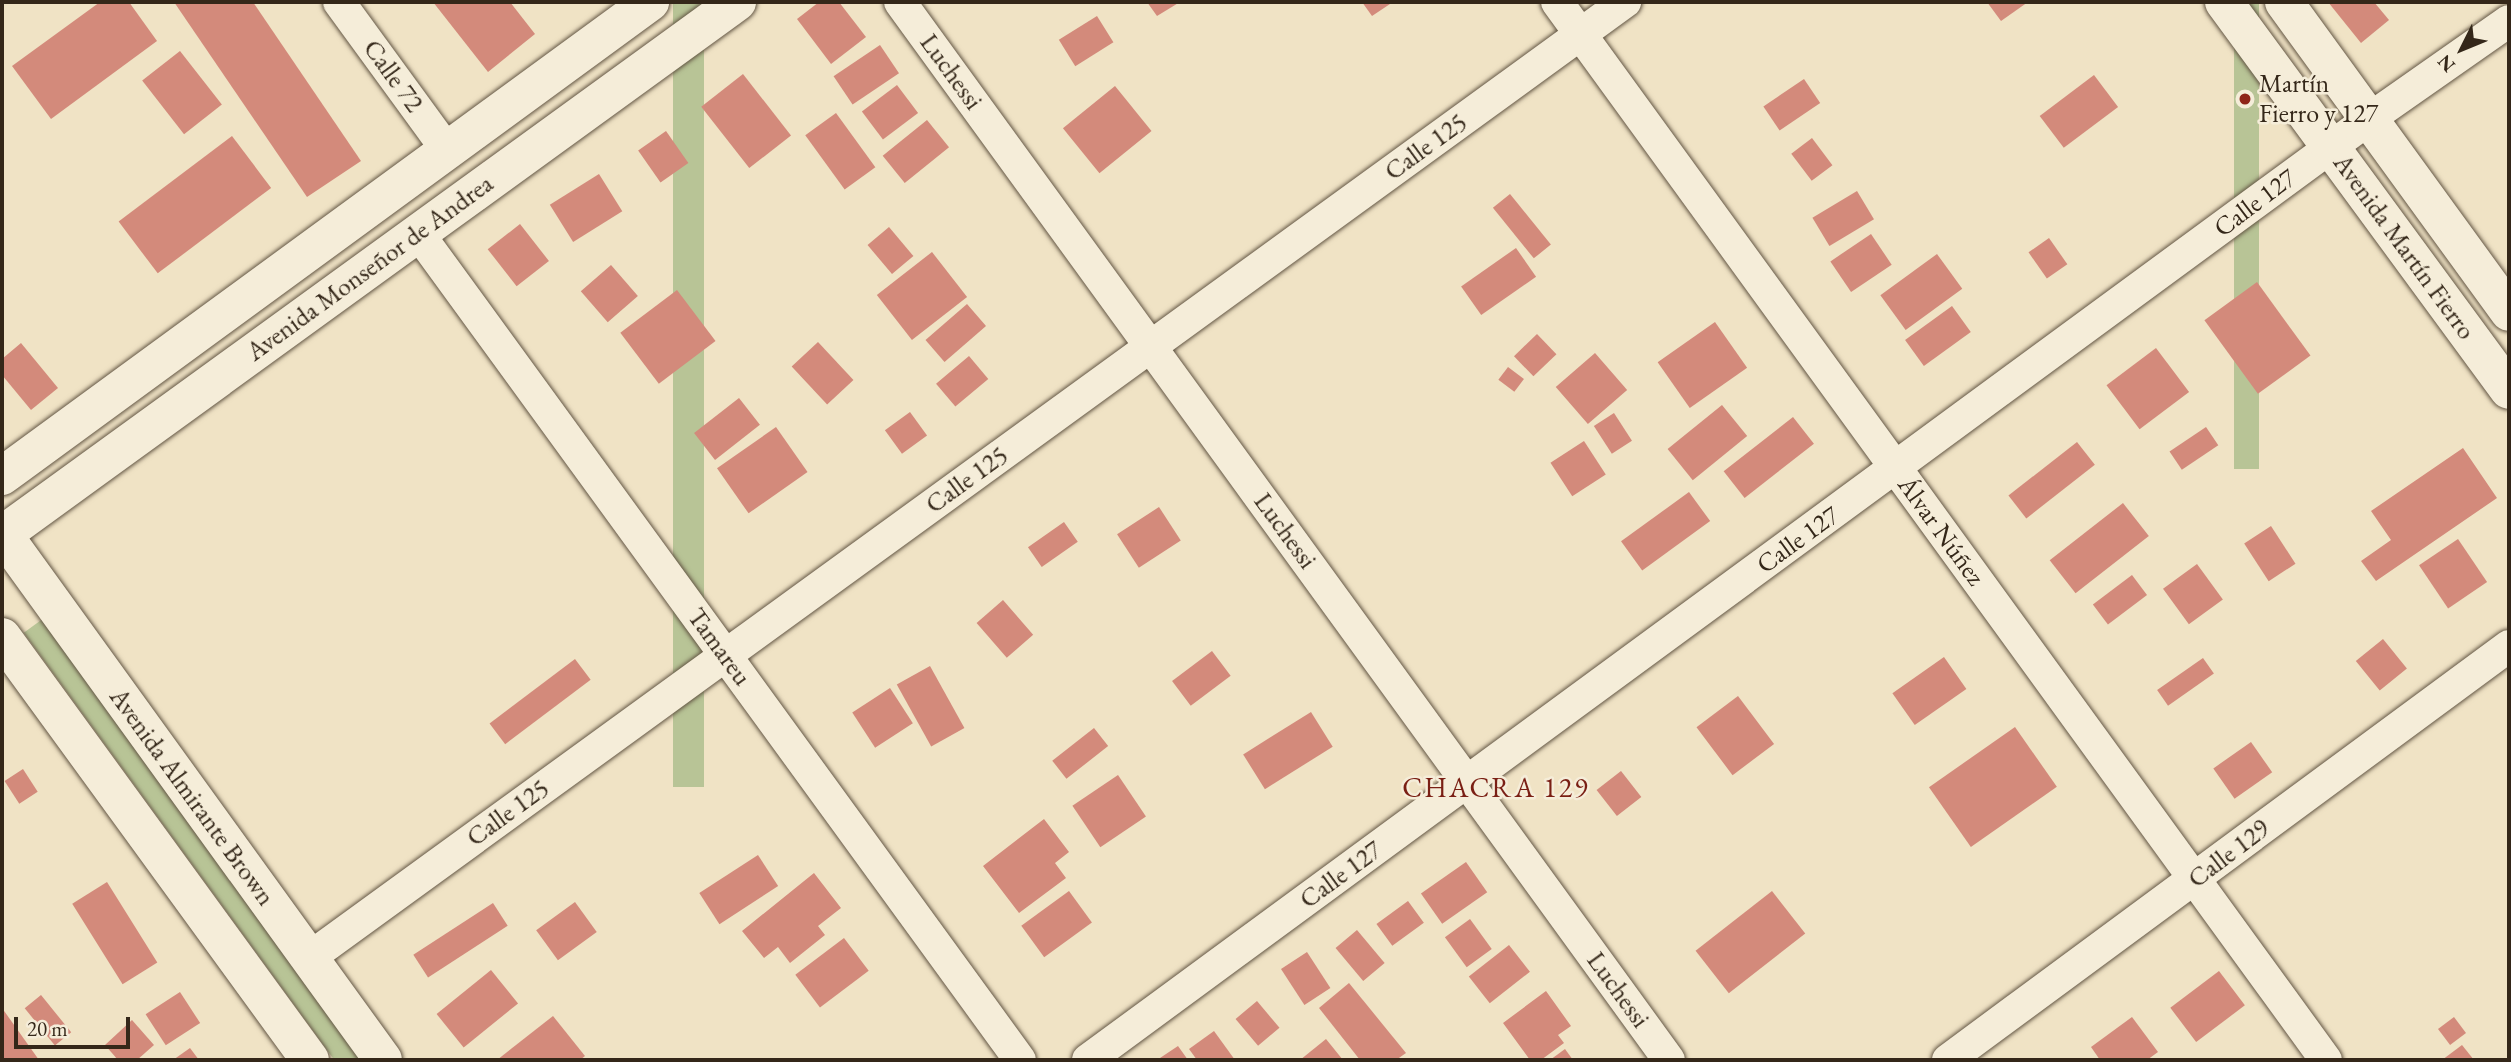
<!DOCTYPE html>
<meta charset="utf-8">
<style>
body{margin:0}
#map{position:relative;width:2511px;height:1062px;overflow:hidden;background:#f0e3c5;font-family:"EB Garamond",serif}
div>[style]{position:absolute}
.green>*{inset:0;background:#b8c496;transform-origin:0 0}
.building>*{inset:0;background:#d38a7b;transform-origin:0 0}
.roads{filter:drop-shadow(0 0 2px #635644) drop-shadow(0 0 2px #635644)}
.minor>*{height:32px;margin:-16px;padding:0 16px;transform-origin:16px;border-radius:16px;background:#f5edd9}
.secondary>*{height:38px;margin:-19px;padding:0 19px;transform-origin:19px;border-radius:19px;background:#f5edd9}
.dots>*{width:19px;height:19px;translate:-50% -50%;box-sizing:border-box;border:4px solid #f5edd9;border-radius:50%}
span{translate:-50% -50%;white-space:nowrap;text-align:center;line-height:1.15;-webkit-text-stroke:5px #f5edd9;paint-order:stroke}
.street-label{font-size:26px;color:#342719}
.poi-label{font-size:26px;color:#342719}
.left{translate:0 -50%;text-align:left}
.neighbourhood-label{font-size:28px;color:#7a1f14;letter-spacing:2px}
.frame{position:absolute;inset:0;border:4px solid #342719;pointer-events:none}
.north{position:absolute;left:2427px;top:14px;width:70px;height:70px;-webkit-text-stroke:5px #f5edd9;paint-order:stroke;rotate:227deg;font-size:19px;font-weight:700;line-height:28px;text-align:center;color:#342719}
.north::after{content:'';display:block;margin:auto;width:24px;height:32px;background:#342719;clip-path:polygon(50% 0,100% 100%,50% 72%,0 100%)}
.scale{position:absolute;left:14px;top:1017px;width:116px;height:32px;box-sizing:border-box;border:4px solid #342719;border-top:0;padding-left:9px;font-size:21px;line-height:24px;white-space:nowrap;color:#342719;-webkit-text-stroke:5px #f5edd9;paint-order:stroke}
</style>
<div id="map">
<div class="green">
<div style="left:673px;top:2px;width:31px;height:785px"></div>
<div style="left:2234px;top:2px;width:25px;height:467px"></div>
<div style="left:44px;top:618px;width:546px;height:25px;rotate:54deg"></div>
</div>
<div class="building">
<div style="clip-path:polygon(100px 2px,129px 2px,157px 41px,51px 119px,12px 66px)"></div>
<div style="clip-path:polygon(174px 2px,253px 2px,361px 161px,307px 197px)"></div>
<div style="clip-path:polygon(433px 2px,510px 2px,535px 34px,488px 72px)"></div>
<div style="clip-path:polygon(819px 2px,839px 2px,866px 37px,831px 64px,797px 19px)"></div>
<div style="clip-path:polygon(1147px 2px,1180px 2px,1157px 16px)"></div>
<div style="clip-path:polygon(1362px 2px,1393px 2px,1372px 16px)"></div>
<div style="clip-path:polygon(1987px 2px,2028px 2px,2001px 21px)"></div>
<div style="clip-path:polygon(2328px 2px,2374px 2px,2389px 20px,2361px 43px)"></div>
<div style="left:1097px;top:16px;width:31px;height:45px;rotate:58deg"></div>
<div style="left:880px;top:45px;width:34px;height:56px;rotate:56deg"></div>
<div style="left:180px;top:51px;width:68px;height:48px;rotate:52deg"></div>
<div style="left:743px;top:74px;width:78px;height:53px;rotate:52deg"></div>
<div style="left:2094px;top:75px;width:40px;height:68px;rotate:53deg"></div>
<div style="left:1804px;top:79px;width:29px;height:49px;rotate:56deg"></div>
<div style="left:897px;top:85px;width:35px;height:44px;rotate:53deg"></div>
<div style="left:1115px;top:86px;width:58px;height:67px;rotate:51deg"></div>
<div style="left:836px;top:113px;width:67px;height:38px;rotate:54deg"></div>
<div style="left:927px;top:120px;width:35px;height:57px;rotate:51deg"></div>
<div style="left:666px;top:131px;width:39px;height:34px;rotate:55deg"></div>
<div style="left:232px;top:136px;width:65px;height:142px;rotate:53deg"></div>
<div style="left:1812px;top:138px;width:34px;height:26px;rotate:53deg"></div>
<div style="left:599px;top:174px;width:44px;height:58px;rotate:58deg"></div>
<div style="left:1857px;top:191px;width:33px;height:52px;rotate:59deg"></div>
<div style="left:1510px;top:194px;width:65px;height:22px;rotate:51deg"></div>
<div style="left:520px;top:224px;width:47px;height:41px;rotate:52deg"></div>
<div style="left:889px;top:227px;width:38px;height:28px;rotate:50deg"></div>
<div style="left:1871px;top:234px;width:37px;height:49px;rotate:56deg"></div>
<div style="left:2049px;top:238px;width:32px;height:25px;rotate:55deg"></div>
<div style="left:1516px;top:248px;width:35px;height:67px;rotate:55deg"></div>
<div style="left:932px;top:252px;width:57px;height:70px;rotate:52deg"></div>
<div style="left:1937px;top:254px;width:43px;height:70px;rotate:54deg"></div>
<div style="left:611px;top:265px;width:41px;height:40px;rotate:49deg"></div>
<div style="left:2257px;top:282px;width:91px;height:65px;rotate:54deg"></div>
<div style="left:677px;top:290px;width:64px;height:71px;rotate:53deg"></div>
<div style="left:967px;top:304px;width:29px;height:55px;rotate:49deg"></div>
<div style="left:1952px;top:306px;width:32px;height:58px;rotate:54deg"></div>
<div style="left:1715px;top:322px;width:56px;height:70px;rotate:55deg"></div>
<div style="left:1537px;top:334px;width:28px;height:32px;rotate:46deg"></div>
<div style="left:818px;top:342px;width:52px;height:36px;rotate:47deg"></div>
<div style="clip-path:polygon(21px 343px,58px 388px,31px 410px,2px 375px,2px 359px)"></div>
<div style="left:2156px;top:348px;width:55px;height:62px;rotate:53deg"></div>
<div style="left:1595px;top:353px;width:49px;height:52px;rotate:49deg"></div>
<div style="left:969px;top:356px;width:30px;height:43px;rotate:50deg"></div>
<div style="left:1508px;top:367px;width:20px;height:16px;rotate:37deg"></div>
<div style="left:739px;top:398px;width:34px;height:57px;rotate:52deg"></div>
<div style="left:1722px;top:405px;width:40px;height:70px;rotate:51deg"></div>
<div style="left:910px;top:412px;width:29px;height:31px;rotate:54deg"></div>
<div style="left:1614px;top:413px;width:33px;height:24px;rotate:57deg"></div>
<div style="left:1793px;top:417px;width:34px;height:88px;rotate:52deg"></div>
<div style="left:776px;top:427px;width:55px;height:72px;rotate:55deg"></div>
<div style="left:2206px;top:427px;width:22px;height:44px;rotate:56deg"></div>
<div style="left:1584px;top:441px;width:40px;height:40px;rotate:57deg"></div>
<div style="left:2077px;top:442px;width:29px;height:87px;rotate:52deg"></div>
<div style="clip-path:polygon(2463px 448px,2497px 498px,2376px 581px,2361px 561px,2391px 540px,2371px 511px)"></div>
<div style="left:1689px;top:492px;width:36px;height:84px;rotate:54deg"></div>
<div style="left:2123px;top:503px;width:42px;height:93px;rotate:52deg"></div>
<div style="left:1159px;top:507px;width:40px;height:50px;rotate:57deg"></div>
<div style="left:1064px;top:522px;width:24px;height:44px;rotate:55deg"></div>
<div style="left:2271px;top:526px;width:45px;height:32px;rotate:57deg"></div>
<div style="left:2458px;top:539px;width:52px;height:47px;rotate:56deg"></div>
<div style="left:2197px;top:564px;width:44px;height:42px;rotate:54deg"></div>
<div style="left:2132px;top:575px;width:25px;height:49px;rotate:53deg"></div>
<div style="left:1003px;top:600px;width:46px;height:35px;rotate:49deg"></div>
<div style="left:2383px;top:639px;width:38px;height:35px;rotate:51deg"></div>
<div style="left:1212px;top:651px;width:31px;height:50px;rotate:53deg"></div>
<div style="left:1944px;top:657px;width:39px;height:63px;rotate:55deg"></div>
<div style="left:2203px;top:658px;width:19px;height:56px;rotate:55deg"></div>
<div style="left:575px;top:659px;width:26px;height:107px;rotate:53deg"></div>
<div style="left:930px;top:666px;width:71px;height:38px;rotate:61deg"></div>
<div style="left:890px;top:688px;width:42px;height:45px;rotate:57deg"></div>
<div style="left:1738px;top:696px;width:60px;height:52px;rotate:53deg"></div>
<div style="left:1311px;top:712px;width:41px;height:80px;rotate:58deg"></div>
<div style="left:2015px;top:727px;width:73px;height:105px;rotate:55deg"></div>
<div style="left:1094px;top:728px;width:23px;height:53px;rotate:52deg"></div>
<div style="left:2251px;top:742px;width:37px;height:46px;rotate:55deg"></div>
<div style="left:23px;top:769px;width:27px;height:22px;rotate:57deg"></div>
<div style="left:1621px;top:771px;width:33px;height:31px;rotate:52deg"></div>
<div style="left:1118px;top:775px;width:50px;height:55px;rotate:56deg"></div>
<div style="clip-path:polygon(1044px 819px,1069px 852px,1055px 863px,1066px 878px,1019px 913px,983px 866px)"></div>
<div style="left:758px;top:855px;width:37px;height:70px;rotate:57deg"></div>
<div style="left:1466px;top:862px;width:37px;height:55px;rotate:55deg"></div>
<div style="clip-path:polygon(814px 873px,841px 908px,818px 926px,825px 935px,790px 963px,778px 947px,764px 958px,742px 931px)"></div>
<div style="left:107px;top:882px;width:95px;height:41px;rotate:58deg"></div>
<div style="left:1069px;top:891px;width:39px;height:59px;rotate:54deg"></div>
<div style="left:1772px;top:891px;width:54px;height:97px;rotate:52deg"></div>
<div style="left:1408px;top:901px;width:27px;height:39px;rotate:54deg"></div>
<div style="left:575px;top:902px;width:37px;height:48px;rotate:54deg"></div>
<div style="left:493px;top:903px;width:27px;height:95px;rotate:57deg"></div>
<div style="left:1470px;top:919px;width:37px;height:31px;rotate:54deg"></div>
<div style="left:1357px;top:930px;width:43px;height:28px;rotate:50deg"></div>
<div style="left:844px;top:938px;width:41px;height:61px;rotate:53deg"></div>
<div style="left:1509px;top:945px;width:34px;height:51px;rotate:52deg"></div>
<div style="left:1307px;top:952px;width:43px;height:31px;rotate:57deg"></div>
<div style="left:491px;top:970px;width:43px;height:70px;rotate:51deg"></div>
<div style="left:2219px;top:971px;width:43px;height:61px;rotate:53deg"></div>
<div style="clip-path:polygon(1349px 983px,1406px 1053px,1396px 1060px,1360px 1060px,1319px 1008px)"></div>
<div style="clip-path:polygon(1546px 991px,1571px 1026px,1558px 1035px,1564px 1043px,1541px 1060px,1530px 1060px,1503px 1023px)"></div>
<div style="left:180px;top:992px;width:37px;height:41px;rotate:57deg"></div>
<div style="left:41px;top:995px;width:48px;height:21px;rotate:51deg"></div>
<div style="left:1257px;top:1001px;width:35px;height:28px;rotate:50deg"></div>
<div style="clip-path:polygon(2px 1008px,39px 1060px,2px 1060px)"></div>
<div style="clip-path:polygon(553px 1016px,585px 1056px,580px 1060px,497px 1060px)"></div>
<div style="clip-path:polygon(2132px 1017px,2158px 1052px,2147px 1060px,2100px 1060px,2091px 1047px)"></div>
<div style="left:2454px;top:1017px;width:20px;height:20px;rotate:53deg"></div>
<div style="clip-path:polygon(132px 1020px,154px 1045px,137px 1060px,118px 1060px,105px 1045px)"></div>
<div style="clip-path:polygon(1214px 1031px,1235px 1060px,1197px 1060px,1189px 1049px)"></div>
<div style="clip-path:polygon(1326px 1039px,1343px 1060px,1300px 1060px)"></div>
<div style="clip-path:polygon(2462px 1045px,2474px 1060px,2442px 1060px)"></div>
<div style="clip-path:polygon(1178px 1046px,1188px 1060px,1157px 1060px)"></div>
<div style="clip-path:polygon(190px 1048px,199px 1060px,173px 1060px)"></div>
<div style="clip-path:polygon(1565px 1049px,1573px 1060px,1550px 1060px)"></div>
</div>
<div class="roads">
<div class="minor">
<div style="left:339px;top:2px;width:183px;rotate:53.9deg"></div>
<div style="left:900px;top:2px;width:1308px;rotate:53.99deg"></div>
<div style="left:1557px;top:2px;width:1308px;rotate:53.99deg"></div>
<div style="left:418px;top:233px;width:1023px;rotate:53.95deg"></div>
<div style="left:309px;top:958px;width:1627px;rotate:-36deg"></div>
<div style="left:1088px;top:1060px;width:1589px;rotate:-36.3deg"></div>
<div style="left:2369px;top:119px;width:171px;rotate:-35deg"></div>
<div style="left:1948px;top:1060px;width:697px;rotate:-36.43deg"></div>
</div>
<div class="secondary">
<div style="left:2224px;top:2px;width:481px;rotate:53.7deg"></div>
<div style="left:2284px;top:2px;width:383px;rotate:54deg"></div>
<div style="left:2px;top:476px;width:803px;rotate:-36.18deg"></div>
<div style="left:2px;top:533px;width:650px;rotate:54.13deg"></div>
<div style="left:2px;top:535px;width:908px;rotate:-35.95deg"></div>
<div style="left:2px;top:637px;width:523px;rotate:53.94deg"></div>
</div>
</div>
<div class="dots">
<div style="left:2245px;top:99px;background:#8f2418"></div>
</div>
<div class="street-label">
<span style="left:951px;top:72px;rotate:54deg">Luchessi</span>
<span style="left:393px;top:76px;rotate:54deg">Calle 72</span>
<span style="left:1426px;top:147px;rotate:-36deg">Calle 125</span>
<span style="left:2255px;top:203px;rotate:-37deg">Calle 127</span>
<span style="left:2404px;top:247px;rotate:54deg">Avenida Martín Fierro</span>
<span style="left:370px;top:268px;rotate:-36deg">Avenida Monseñor de Andrea</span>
<span style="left:967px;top:480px;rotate:-36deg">Calle 125</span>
<span style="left:1285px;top:531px;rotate:54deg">Luchessi</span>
<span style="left:1941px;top:531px;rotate:54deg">Álvar Núñez</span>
<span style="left:1798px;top:540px;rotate:-36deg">Calle 127</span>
<span style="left:719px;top:647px;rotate:54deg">Tamareu</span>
<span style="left:192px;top:797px;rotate:54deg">Avenida Almirante Brown</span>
<span style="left:508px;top:813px;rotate:-36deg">Calle 125</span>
<span style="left:2229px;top:854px;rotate:-37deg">Calle 129</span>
<span style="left:1341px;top:875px;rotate:-36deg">Calle 127</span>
<span style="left:1618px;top:990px;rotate:54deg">Luchessi</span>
</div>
<div class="poi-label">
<span class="left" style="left:2259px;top:99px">Martín<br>Fierro y 127</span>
</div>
<div class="neighbourhood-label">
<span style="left:1496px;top:787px">CHACRA 129</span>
</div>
<div class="frame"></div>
<div class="north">N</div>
<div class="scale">20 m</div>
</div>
